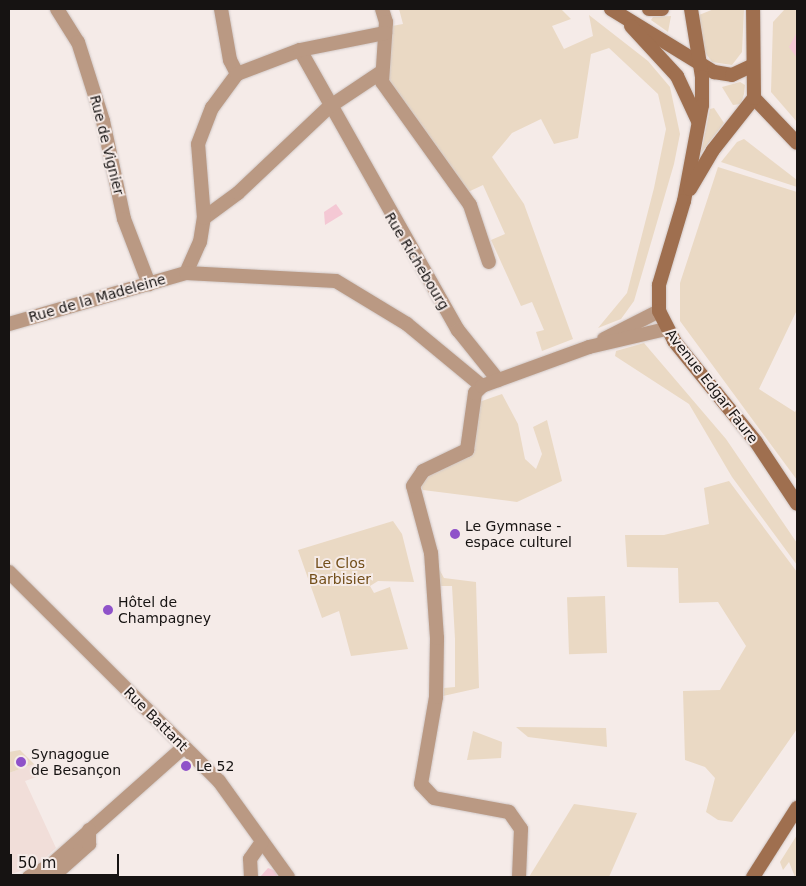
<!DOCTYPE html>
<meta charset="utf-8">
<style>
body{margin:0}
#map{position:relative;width:806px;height:886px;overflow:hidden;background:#f5ebe8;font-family:"DejaVu Sans",sans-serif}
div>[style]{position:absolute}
.built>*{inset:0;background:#f1ded9}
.green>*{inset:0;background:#ead9c4;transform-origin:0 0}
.water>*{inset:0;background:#f4c8d4}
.roads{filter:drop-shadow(0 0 1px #d1c8c6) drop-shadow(0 0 1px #d1c8c6)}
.minor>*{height:14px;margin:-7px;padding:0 7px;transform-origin:7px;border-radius:7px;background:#ba9983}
.secondary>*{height:14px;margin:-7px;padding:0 7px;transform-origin:7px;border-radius:7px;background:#9f6f4f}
.dots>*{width:14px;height:14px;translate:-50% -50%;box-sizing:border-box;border:2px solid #f5ebe8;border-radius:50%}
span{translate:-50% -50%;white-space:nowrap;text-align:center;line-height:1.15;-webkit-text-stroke:4px #f5ebe8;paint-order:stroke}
.street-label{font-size:14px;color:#161312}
.poi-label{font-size:14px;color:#161312}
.left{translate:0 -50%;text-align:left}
.park-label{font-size:14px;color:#724e19}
.frame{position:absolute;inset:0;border:10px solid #161312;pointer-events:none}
.scale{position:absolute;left:10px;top:854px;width:109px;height:22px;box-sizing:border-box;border:2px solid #161312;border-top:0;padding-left:6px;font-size:15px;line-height:18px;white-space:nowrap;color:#161312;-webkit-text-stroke:4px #f5ebe8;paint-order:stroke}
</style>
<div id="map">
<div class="built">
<div style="clip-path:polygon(34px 764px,42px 775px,25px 781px,56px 848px,37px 865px,9px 875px,9px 773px)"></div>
</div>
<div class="green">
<div style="clip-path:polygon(399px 9px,561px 9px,571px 19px,552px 26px,564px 49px,593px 36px,589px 15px,648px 61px,670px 87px,680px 134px,674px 164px,634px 301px,621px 319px,598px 328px,627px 293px,654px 188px,666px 129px,658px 94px,609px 48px,591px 54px,578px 138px,554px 144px,541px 119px,512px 133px,492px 157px,524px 204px,573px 339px,542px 351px,536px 332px,544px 330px,532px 302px,521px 306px,491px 240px,505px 234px,483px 185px,468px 192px,385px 80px,392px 26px,403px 24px)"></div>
<div style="clip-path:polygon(714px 9px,744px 9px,742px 52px,732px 65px,712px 62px,704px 51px,699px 15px)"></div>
<div style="clip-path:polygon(785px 9px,797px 9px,797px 122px,771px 92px,773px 22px)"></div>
<div style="clip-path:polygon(671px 16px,668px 32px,651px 20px,653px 17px)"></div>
<div style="clip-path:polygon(740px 82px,745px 85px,744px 94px,741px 104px,733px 105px,722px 87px)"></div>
<div style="clip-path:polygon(714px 108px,724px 123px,701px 153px,710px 109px)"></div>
<div style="clip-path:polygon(744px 139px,797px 180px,797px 187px,721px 162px,737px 142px)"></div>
<div style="clip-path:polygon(718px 167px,797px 192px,797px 310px,759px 389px,795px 412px,797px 408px,797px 480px,680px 321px,680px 283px)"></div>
<div style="clip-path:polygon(644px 343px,726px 439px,797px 543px,797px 565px,732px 477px,689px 404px,615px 356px,616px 351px)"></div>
<div style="clip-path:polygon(502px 394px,518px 424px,525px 459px,536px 469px,542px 454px,533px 427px,547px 420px,562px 481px,517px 502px,423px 490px,419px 485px,423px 477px,473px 451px,479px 402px)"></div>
<div style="clip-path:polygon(729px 481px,797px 572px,797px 729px,732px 822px,718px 820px,706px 812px,715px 778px,705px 767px,685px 760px,683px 691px,720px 690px,746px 646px,718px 602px,679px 603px,678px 568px,627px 567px,625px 535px,664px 535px,709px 524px,704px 488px)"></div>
<div style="clip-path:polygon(393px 521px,402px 534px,414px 582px,378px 581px,370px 586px,374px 593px,390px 587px,408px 649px,351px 656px,339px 611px,322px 618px,298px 550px)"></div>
<div style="clip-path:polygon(439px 569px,444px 578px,476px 582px,479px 688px,443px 696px,444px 688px,455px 687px,455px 639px,452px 586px,439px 586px)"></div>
<div style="left:605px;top:596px;width:57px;height:38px;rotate:88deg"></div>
<div style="clip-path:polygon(516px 727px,606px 728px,607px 747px,528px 737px)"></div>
<div style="clip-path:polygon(473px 731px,502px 742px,501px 758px,467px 760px)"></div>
<div style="clip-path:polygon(20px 750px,34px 764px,9px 773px,9px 752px)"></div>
<div style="clip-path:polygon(574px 804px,637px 813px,609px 877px,529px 877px)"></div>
<div style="clip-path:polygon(797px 835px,797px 877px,795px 877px,789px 862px,783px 870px,780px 862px)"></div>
</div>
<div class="water">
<div style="clip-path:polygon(797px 32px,797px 58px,789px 47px)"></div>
<div style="clip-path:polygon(336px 204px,343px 214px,325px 225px,324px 212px)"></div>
<div style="clip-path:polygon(268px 868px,276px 871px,278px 877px,260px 877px)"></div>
</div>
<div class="roads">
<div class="minor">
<div style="left:57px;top:9px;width:39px;rotate:58deg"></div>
<div style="left:78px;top:42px;width:83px;rotate:72.4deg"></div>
<div style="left:103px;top:121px;width:100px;rotate:77.9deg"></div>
<div style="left:124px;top:219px;width:70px;rotate:69deg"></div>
<div style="left:221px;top:9px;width:52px;rotate:80deg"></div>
<div style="left:230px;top:60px;width:16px;rotate:63deg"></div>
<div style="left:382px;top:9px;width:14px;rotate:73deg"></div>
<div style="left:386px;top:22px;width:60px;rotate:93.8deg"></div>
<div style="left:382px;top:82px;width:151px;rotate:54.4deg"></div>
<div style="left:470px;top:205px;width:60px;rotate:71.6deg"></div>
<div style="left:300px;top:50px;width:322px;rotate:60.6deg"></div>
<div style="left:458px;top:330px;width:64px;rotate:51.3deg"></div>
<div style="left:204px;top:218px;width:42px;rotate:-36.3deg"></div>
<div style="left:238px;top:193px;width:125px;rotate:-43.4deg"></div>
<div style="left:329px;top:107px;width:61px;rotate:-33.7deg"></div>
<div style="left:186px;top:273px;width:34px;rotate:-66deg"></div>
<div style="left:200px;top:242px;width:24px;rotate:-81deg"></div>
<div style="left:204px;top:218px;width:74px;rotate:-94.6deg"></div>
<div style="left:198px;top:144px;width:39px;rotate:-69deg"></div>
<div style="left:212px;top:108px;width:42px;rotate:-53.7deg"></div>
<div style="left:237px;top:74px;width:67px;rotate:-20.9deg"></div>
<div style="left:300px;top:50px;width:87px;rotate:-11.3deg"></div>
<div style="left:9px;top:324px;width:184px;rotate:-16.1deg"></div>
<div style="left:186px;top:273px;width:150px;rotate:3.1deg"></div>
<div style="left:336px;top:281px;width:83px;rotate:31.2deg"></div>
<div style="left:407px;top:324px;width:97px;rotate:39.6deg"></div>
<div style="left:604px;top:339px;width:62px;rotate:-27deg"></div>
<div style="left:9px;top:572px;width:296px;rotate:44.9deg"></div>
<div style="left:219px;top:781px;width:118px;rotate:54.3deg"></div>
<div style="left:29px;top:877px;width:25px;rotate:-29deg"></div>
<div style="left:51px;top:865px;width:178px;rotate:-41.6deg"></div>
<div style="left:52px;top:877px;width:50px;rotate:-41.7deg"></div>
<div style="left:89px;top:844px;width:14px;rotate:-90deg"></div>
<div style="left:251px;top:877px;width:18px;rotate:-93deg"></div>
<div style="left:250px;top:859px;width:21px;rotate:-55deg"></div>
<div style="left:519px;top:877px;width:48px;rotate:-87.6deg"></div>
<div style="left:521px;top:829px;width:21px;rotate:-125deg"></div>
<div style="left:509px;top:812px;width:76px;rotate:-169.4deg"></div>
<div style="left:434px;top:798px;width:19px;rotate:-133deg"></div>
<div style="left:421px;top:784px;width:88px;rotate:-80.2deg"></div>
<div style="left:436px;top:697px;width:59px;rotate:-89deg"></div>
<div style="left:437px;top:638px;width:85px;rotate:-94deg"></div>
<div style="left:431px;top:553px;width:69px;rotate:-105deg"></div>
<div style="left:413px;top:486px;width:18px;rotate:-56deg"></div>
<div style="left:423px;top:471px;width:49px;rotate:-25.5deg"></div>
<div style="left:467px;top:450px;width:58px;rotate:-82deg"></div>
<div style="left:475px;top:393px;width:10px;rotate:-45deg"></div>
<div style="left:482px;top:386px;width:114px;rotate:-20deg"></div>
<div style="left:589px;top:347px;width:79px;rotate:-13.2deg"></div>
</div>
<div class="secondary">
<div style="left:611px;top:9px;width:121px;rotate:31.5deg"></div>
<div style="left:714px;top:72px;width:18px;rotate:9deg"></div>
<div style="left:732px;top:75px;width:23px;rotate:-25deg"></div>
<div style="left:649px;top:9px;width:13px"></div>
<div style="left:691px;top:9px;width:69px;rotate:80.8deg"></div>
<div style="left:702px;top:77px;width:28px;rotate:90deg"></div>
<div style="left:702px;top:105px;width:98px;rotate:100.6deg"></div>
<div style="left:684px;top:201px;width:88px;rotate:106.6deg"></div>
<div style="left:659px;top:285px;width:26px;rotate:90deg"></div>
<div style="left:659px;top:311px;width:34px;rotate:63deg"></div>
<div style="left:674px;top:341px;width:130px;rotate:50.9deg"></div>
<div style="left:756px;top:442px;width:74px;rotate:56.5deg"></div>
<div style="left:631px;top:26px;width:68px;rotate:47.4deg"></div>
<div style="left:677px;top:76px;width:50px;rotate:65deg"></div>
<div style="left:754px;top:98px;width:62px;rotate:46.3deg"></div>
<div style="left:690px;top:189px;width:45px;rotate:-59.5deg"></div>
<div style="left:713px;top:150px;width:66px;rotate:-51.7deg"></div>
<div style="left:754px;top:98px;width:89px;rotate:-90.6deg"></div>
<div style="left:753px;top:877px;width:82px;rotate:-57.5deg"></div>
</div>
</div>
<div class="dots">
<div style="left:455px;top:534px;background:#8f52c9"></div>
<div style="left:108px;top:610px;background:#8f52c9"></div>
<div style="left:21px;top:762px;background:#8f52c9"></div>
<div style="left:186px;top:766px;background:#8f52c9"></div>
</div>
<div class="street-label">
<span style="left:107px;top:145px;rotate:76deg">Rue de Vignier</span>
<span style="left:417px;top:261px;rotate:59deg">Rue Richebourg</span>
<span style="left:97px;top:298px;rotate:-16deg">Rue de la Madeleine</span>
<span style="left:712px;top:386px;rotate:52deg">Avenue Edgar Faure</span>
<span style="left:156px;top:719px;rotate:45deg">Rue Battant</span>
</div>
<div class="poi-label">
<span class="left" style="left:465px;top:534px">Le Gymnase -<br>espace culturel</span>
<span class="left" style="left:118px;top:610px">Hôtel de<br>Champagney</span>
<span class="left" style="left:31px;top:762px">Synagogue<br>de Besançon</span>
<span class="left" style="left:196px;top:766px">Le 52</span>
</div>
<div class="park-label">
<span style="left:340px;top:571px">Le Clos<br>Barbisier</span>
</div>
<div class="frame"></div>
<div class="scale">50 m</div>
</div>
